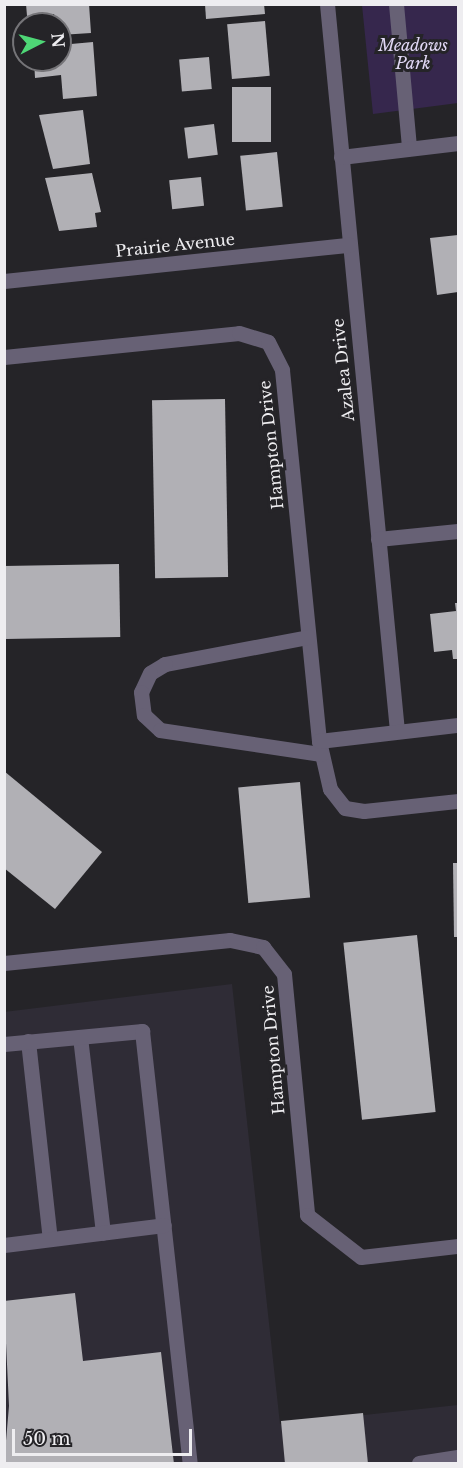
<!DOCTYPE html>
<style>
body{margin:0}
#map{position:relative;width:463px;height:1468px;overflow:hidden;background:#252428;font-family:"Libre Baskerville",serif}
div>[style]{position:absolute}
.built>*{inset:0;background:#2f2c36}
.green>*{inset:0;background:#36274d}
.building>*{inset:0;background:#b1b0b5;transform-origin:0 0}
.minor>*{height:15px;margin:-7.5px;padding:0 7.5px;transform-origin:7.5px;border-radius:7.5px;background:#676175}
span{translate:-50% -50%;white-space:nowrap;text-align:center;line-height:1.15;-webkit-text-stroke:6px #252428;paint-order:stroke}
.park-label{font-size:16px;color:#e1d8f5;font-style:italic}
.street-label{font-size:16px;color:#eeedf0}
.frame{position:absolute;inset:0;border:6px solid #eeedf0;pointer-events:none}
.north{position:absolute;left:12px;top:12px;width:60px;height:60px;box-sizing:border-box;background:#252428;border:2px solid #757478;border-radius:50%;rotate:84deg;font-size:16px;font-weight:700;line-height:24px;text-align:center;color:#eeedf0}
.north::after{content:'';display:block;margin:auto;width:21px;height:27px;background:#4ed676;clip-path:polygon(50% 0,100% 100%,50% 72%,0 100%)}
.scale{position:absolute;left:12px;top:1429px;width:180px;height:27px;box-sizing:border-box;border:3px solid #eeedf0;border-top:0;padding-left:8px;font-size:18px;line-height:21px;white-space:nowrap;color:#eeedf0;-webkit-text-stroke:4px #252428;paint-order:stroke}
</style>
<div id="map">
<div class="built">
<div style="clip-path:polygon(232px 984px,280px 1424px,458px 1405px,458px 1463px,5px 1463px,4px 1012px)"></div>
</div>
<div class="green">
<div style="clip-path:polygon(362px 5px,458px 5px,458px 103px,373px 114px)"></div>
</div>
<div class="building">
<div style="clip-path:polygon(26px 4px,89px 4px,91px 33px,60px 35px,54px 14px,27px 16px)"></div>
<div style="clip-path:polygon(205px 4px,264px 4px,265px 14px,206px 19px)"></div>
<div style="left:265px;top:21px;width:55px;height:38px;rotate:85deg"></div>
<div style="clip-path:polygon(93px 42px,97px 96px,63px 99px,61px 75px,35px 78px,34px 60px,60px 60px,60px 45px)"></div>
<div style="left:209px;top:57px;width:32px;height:30px;rotate:85deg"></div>
<div style="left:271px;top:87px;width:55px;height:39px;rotate:90deg"></div>
<div style="clip-path:polygon(83px 110px,90px 164px,53px 169px,39px 115px)"></div>
<div style="left:214px;top:124px;width:31px;height:30px;rotate:83deg"></div>
<div style="left:277px;top:152px;width:55px;height:37px;rotate:84deg"></div>
<div style="clip-path:polygon(92px 173px,101px 212px,95px 213px,97px 227px,59px 231px,45px 178px)"></div>
<div style="left:201px;top:177px;width:29px;height:32px;rotate:84deg"></div>
<div style="clip-path:polygon(458px 235px,458px 292px,437px 295px,430px 238px)"></div>
<div style="left:225px;top:399px;width:178px;height:73px;rotate:89deg"></div>
<div style="left:119px;top:564px;width:73px;height:115px;rotate:89deg"></div>
<div style="clip-path:polygon(455px 603px,458px 603px,458px 659px,453px 659px,452px 650px,434px 652px,430px 614px,456px 611px)"></div>
<div style="clip-path:polygon(4px 771px,102px 852px,55px 909px,4px 868px)"></div>
<div style="left:300px;top:782px;width:116px;height:62px;rotate:85deg"></div>
<div style="clip-path:polygon(453px 863px,458px 863px,458px 937px,454px 937px)"></div>
<div style="left:417px;top:935px;width:178px;height:74px;rotate:84deg"></div>
<div style="clip-path:polygon(75px 1293px,83px 1361px,161px 1352px,174px 1464px,4px 1464px,9px 1406px,4px 1301px)"></div>
<div style="clip-path:polygon(363px 1413px,368px 1464px,285px 1464px,281px 1421px)"></div>
</div>
<div class="minor">
<div style="left:327px;top:4px;width:730px;rotate:84.5deg"></div>
<div style="left:396px;top:4px;width:145px;rotate:84.8deg"></div>
<div style="left:341px;top:157px;width:118px;rotate:-6.8deg"></div>
<div style="left:4px;top:281px;width:347px;rotate:-6deg"></div>
<div style="left:4px;top:357px;width:236px;rotate:-5.8deg"></div>
<div style="left:239px;top:333px;width:30px;rotate:17deg"></div>
<div style="left:268px;top:342px;width:31px;rotate:63deg"></div>
<div style="left:282px;top:370px;width:373px;rotate:84.3deg"></div>
<div style="left:319px;top:741px;width:49px;rotate:77.1deg"></div>
<div style="left:330px;top:789px;width:24px;rotate:52deg"></div>
<div style="left:345px;top:808px;width:19px;rotate:9deg"></div>
<div style="left:364px;top:811px;width:95px;rotate:-6.1deg"></div>
<div style="left:378px;top:539px;width:80px;rotate:-5.7deg"></div>
<div style="left:308px;top:637px;width:146px;rotate:169.3deg"></div>
<div style="left:165px;top:664px;width:17px;rotate:149deg"></div>
<div style="left:150px;top:673px;width:21px;rotate:115deg"></div>
<div style="left:141px;top:692px;width:23px;rotate:83deg"></div>
<div style="left:144px;top:715px;width:22px;rotate:43deg"></div>
<div style="left:160px;top:730px;width:163px;rotate:8.5deg"></div>
<div style="left:319px;top:741px;width:140px;rotate:-6.6deg"></div>
<div style="left:4px;top:963px;width:227px;rotate:-5.8deg"></div>
<div style="left:230px;top:940px;width:34px;rotate:12deg"></div>
<div style="left:263px;top:947px;width:34px;rotate:52deg"></div>
<div style="left:284px;top:974px;width:242px;rotate:84.5deg"></div>
<div style="left:307px;top:1215px;width:68px;rotate:37.9deg"></div>
<div style="left:361px;top:1257px;width:98px;rotate:-6.5deg"></div>
<div style="left:80px;top:1037px;width:197px;rotate:83.3deg"></div>
<div style="left:28px;top:1041px;width:199px;rotate:83.7deg"></div>
<div style="left:4px;top:1044px;width:139px;rotate:-5.4deg"></div>
<div style="left:142px;top:1031px;width:436px;rotate:83.7deg"></div>
<div style="left:4px;top:1245px;width:161px;rotate:-7.1deg"></div>
<div style="left:419px;top:1463px;width:39px;rotate:-9deg"></div>
</div>
<div class="park-label">
<span style="left:413px;top:54px">Meadows<br>Park</span>
</div>
<div class="street-label">
<span style="left:175px;top:245px;rotate:-6deg">Prairie Avenue</span>
<span style="left:343px;top:370px;rotate:-96deg">Azalea Drive</span>
<span style="left:271px;top:445px;rotate:-96deg">Hampton Drive</span>
<span style="left:273px;top:1050px;rotate:-95deg">Hampton Drive</span>
</div>
<div class="frame"></div>
<div class="north">N</div>
<div class="scale">50 m</div>
</div>
